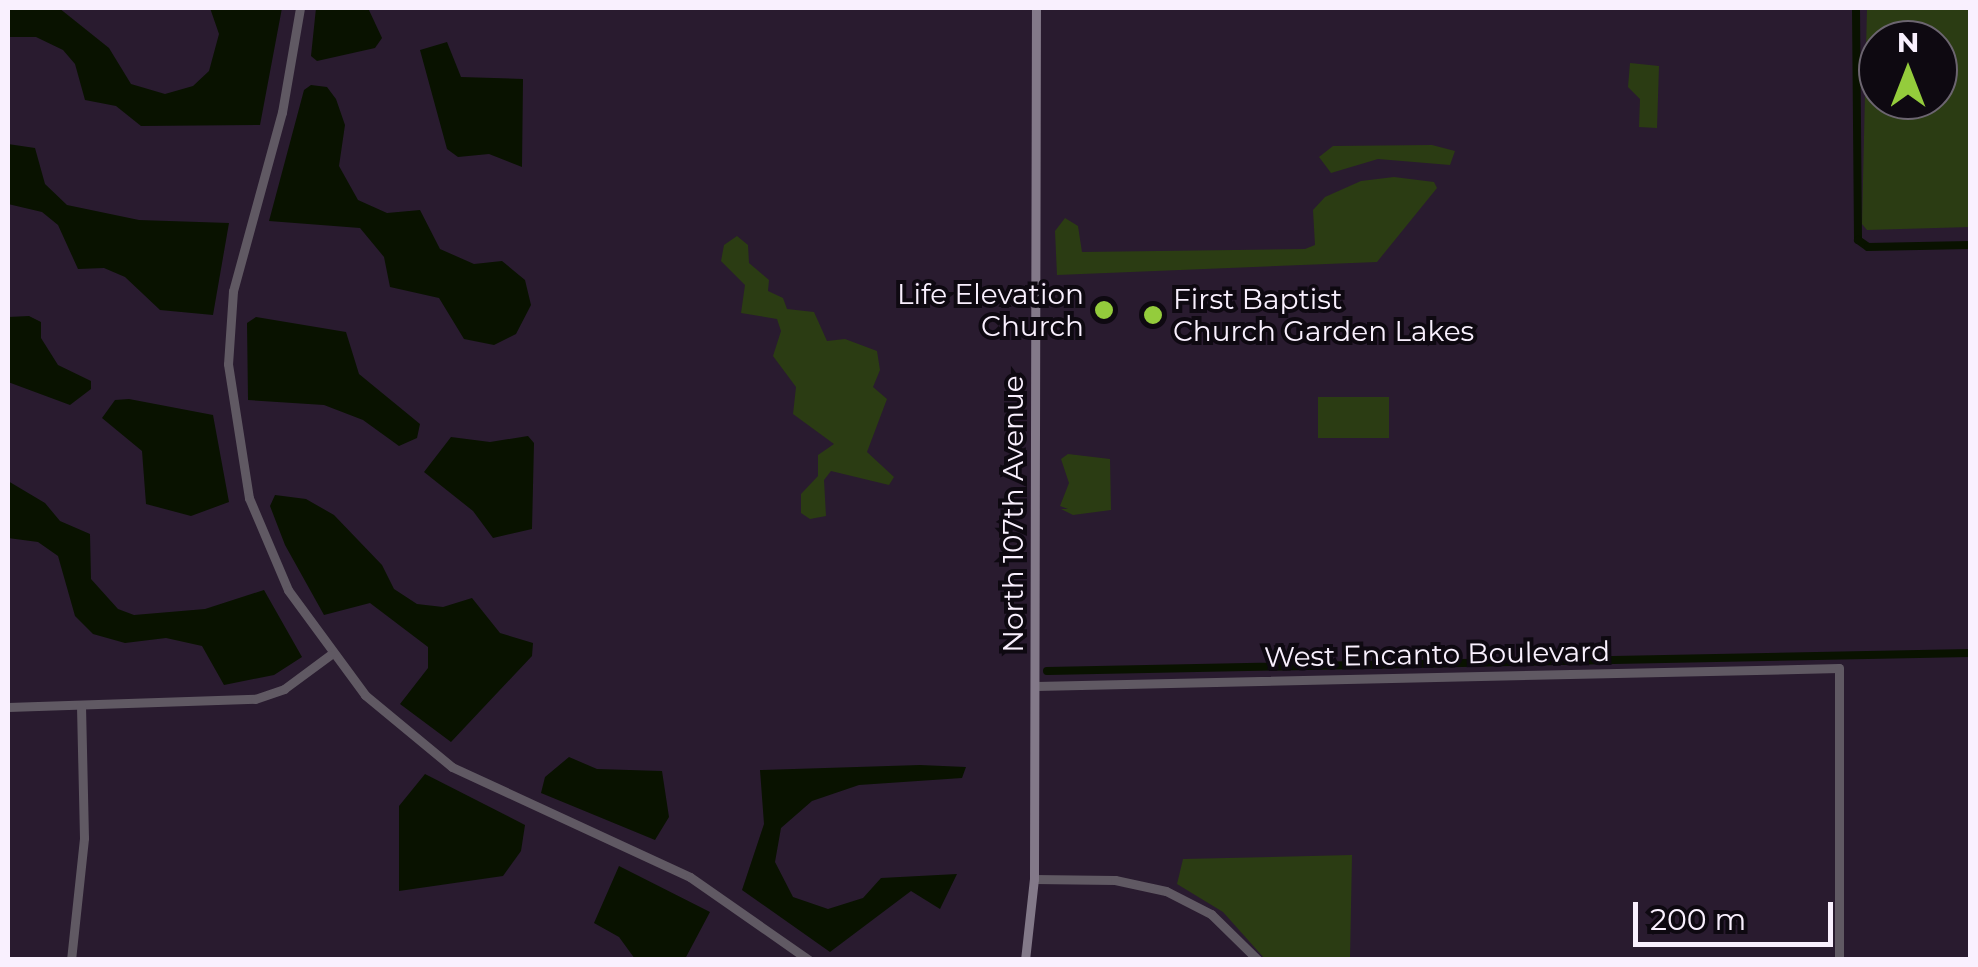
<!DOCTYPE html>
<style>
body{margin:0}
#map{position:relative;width:1978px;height:967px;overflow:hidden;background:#291b2f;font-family:Montserrat,sans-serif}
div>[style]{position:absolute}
.green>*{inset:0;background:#2b3c13;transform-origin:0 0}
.water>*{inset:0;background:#091200}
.canal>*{height:8px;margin:-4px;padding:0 4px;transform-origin:4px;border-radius:4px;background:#091200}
.tertiary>*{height:9px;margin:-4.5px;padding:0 4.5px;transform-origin:4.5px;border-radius:4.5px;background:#605963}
.secondary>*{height:9px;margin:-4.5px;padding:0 4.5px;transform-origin:4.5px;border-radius:4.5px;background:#837989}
.dots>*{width:28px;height:28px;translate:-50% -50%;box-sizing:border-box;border:5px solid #0e0911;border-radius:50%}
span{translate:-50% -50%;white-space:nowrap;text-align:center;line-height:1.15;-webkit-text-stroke:8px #0e0911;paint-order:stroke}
.poi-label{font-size:28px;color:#f9f0fe}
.right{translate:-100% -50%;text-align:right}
.left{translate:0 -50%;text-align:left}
.street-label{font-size:28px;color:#f9f0fe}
.frame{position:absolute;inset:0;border:10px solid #f9f0fe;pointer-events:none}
.north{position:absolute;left:1858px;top:20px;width:100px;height:100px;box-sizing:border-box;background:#0e0911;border:2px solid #6c6570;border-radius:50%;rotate:0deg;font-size:28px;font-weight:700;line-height:40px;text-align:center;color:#f9f0fe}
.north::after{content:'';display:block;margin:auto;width:35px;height:45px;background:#94cc3c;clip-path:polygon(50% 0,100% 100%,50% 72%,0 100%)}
.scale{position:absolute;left:1633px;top:902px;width:200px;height:45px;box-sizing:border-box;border:5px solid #f9f0fe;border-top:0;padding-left:12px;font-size:30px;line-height:35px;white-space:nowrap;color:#f9f0fe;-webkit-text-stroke:8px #0e0911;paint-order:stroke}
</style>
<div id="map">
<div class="green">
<div style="clip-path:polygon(evenodd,1867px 8px,1970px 8px,1970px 227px,1867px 230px,1862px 224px,1867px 8px,1878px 40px,1938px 40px,1938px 100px,1878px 100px,1878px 40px)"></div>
<div style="clip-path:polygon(1630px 63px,1659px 66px,1657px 128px,1639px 127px,1640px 99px,1628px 87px)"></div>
<div style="clip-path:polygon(1432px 145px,1455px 151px,1450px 165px,1378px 159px,1331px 173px,1319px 157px,1333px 146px)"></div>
<div style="clip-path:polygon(1394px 177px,1434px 182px,1437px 188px,1377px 262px,1057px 275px,1055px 231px,1065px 218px,1078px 226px,1082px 252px,1305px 249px,1315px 245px,1313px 210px,1325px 197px,1361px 181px)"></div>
<div style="clip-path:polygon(737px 236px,748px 245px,749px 263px,769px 280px,768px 291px,783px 298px,787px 309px,814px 312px,827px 341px,845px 339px,877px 351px,880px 370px,873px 387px,887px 399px,867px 452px,894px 477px,889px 485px,831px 471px,824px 480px,826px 516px,810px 519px,801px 513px,801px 494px,818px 476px,818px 455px,834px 444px,793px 414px,796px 387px,773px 356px,781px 331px,777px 319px,741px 313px,745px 285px,721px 261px,724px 245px)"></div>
<div style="left:1318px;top:397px;width:71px;height:41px"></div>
<div style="clip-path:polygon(1068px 454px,1110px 459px,1111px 510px,1073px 515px,1061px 509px,1068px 509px,1060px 506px,1069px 483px,1061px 459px)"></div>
<div style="clip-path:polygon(1352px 855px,1350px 959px,1265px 959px,1223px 912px,1177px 884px,1183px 859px)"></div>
</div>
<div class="water">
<div style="clip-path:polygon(8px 8px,59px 8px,109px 48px,131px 84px,165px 94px,193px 86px,209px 71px,219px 34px,210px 8px,282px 8px,260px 125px,141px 126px,116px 106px,85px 100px,75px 64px,63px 50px,36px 37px,8px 37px)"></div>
<div style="clip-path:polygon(316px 8px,368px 8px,382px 38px,375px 48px,317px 61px,311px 56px)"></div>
<div style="clip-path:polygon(447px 42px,461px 77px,523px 79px,522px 167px,489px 154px,458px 157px,447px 149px,420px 50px)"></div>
<div style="clip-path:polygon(311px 85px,327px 87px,336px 99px,345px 125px,339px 166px,358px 200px,387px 213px,420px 210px,440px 249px,474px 264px,502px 261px,525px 280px,531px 305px,516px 334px,494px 345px,464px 339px,439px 298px,390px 287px,384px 257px,360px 228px,269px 221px,304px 90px)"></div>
<div style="clip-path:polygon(8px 144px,35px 148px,45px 184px,67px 205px,139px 220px,229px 223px,213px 315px,160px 310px,125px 277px,104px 268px,78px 269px,58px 225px,42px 212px,8px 204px)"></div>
<div style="clip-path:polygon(29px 316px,41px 322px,41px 338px,58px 365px,91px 381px,91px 389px,70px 405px,8px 382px,8px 317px)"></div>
<div style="clip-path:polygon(256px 317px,346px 332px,359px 374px,420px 424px,417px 438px,399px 446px,363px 420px,324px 405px,248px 400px,247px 323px)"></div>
<div style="clip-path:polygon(129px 399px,213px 415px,229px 502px,191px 516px,146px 504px,142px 451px,102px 418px,115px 400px)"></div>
<div style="clip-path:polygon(528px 436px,534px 443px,532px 529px,493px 538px,473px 511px,424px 472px,451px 437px,490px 442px)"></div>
<div style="clip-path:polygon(8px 481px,45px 503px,60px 521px,90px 534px,91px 579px,118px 609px,134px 615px,205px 609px,264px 590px,302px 657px,274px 675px,224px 685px,202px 646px,166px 638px,125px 643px,93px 634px,75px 616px,58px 556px,38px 542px,8px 538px)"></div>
<div style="clip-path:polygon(275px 495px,306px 499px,334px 515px,382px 565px,394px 589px,417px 604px,443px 607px,472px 598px,500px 633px,533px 643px,532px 656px,451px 742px,400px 704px,428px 668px,428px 647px,370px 603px,324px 615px,285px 545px,270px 506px)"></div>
<div style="clip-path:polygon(569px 757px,597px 769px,662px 771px,669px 817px,655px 840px,541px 793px,545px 777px)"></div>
<div style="clip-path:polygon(920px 765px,966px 767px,962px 778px,859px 785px,812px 801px,781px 828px,775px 862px,793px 897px,828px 909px,863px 898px,881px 878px,957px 874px,940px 909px,911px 891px,830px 952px,742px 890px,764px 824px,760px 770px)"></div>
<div style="clip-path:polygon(425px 774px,525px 825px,521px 851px,503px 876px,399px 891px,399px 806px)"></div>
<div style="clip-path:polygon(619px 866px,710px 912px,685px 959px,635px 959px,619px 937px,594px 923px)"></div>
</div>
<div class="canal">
<div style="left:1856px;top:8px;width:232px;rotate:89.5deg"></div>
<div style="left:1858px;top:240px;width:12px;rotate:35deg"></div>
<div style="left:1868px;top:247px;width:102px;rotate:-1.1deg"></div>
<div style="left:1047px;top:671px;width:923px;rotate:-1.12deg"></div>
</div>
<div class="tertiary">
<div style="left:300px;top:8px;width:106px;rotate:99.8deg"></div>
<div style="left:282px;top:112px;width:186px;rotate:105.3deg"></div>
<div style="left:233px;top:291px;width:73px;rotate:93.9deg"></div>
<div style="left:228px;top:364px;width:136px;rotate:81.1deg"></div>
<div style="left:249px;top:498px;width:100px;rotate:67deg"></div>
<div style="left:288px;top:590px;width:130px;rotate:53.7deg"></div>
<div style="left:365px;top:695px;width:113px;rotate:39.6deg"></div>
<div style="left:452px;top:767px;width:262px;rotate:24.8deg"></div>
<div style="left:690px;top:877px;width:145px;rotate:34.9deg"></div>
<div style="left:1036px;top:686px;width:803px;rotate:-1.28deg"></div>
<div style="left:1839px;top:668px;width:292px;rotate:90deg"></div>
<div style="left:8px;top:707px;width:247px;rotate:-1.9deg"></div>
<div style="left:255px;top:699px;width:31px;rotate:-19deg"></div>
<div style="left:284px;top:689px;width:57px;rotate:-36.5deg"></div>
<div style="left:1034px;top:879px;width:81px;rotate:0.7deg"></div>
<div style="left:1115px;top:880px;width:52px;rotate:12.2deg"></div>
<div style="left:1166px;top:891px;width:51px;rotate:27.1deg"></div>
<div style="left:1211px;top:914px;width:66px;rotate:44.4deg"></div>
<div style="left:71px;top:960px;width:123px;rotate:-83.9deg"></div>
<div style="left:84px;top:838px;width:133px;rotate:-91.3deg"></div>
</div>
<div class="secondary">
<div style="left:1025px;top:960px;width:81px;rotate:-83.7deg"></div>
<div style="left:1034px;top:879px;width:871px;rotate:-89.87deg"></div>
</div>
<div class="dots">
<div style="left:1104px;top:310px;background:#94cc3c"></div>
<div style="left:1153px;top:315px;background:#94cc3c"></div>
</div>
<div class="poi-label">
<span class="right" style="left:1084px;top:310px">Life Elevation<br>Church</span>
<span class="left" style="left:1173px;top:315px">First Baptist<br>Church Garden Lakes</span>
</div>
<div class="street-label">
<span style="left:1013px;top:514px;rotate:-90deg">North 107th Avenue</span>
<span style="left:1437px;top:654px;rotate:-1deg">West Encanto Boulevard</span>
</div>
<div class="frame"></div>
<div class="north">N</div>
<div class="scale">200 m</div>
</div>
